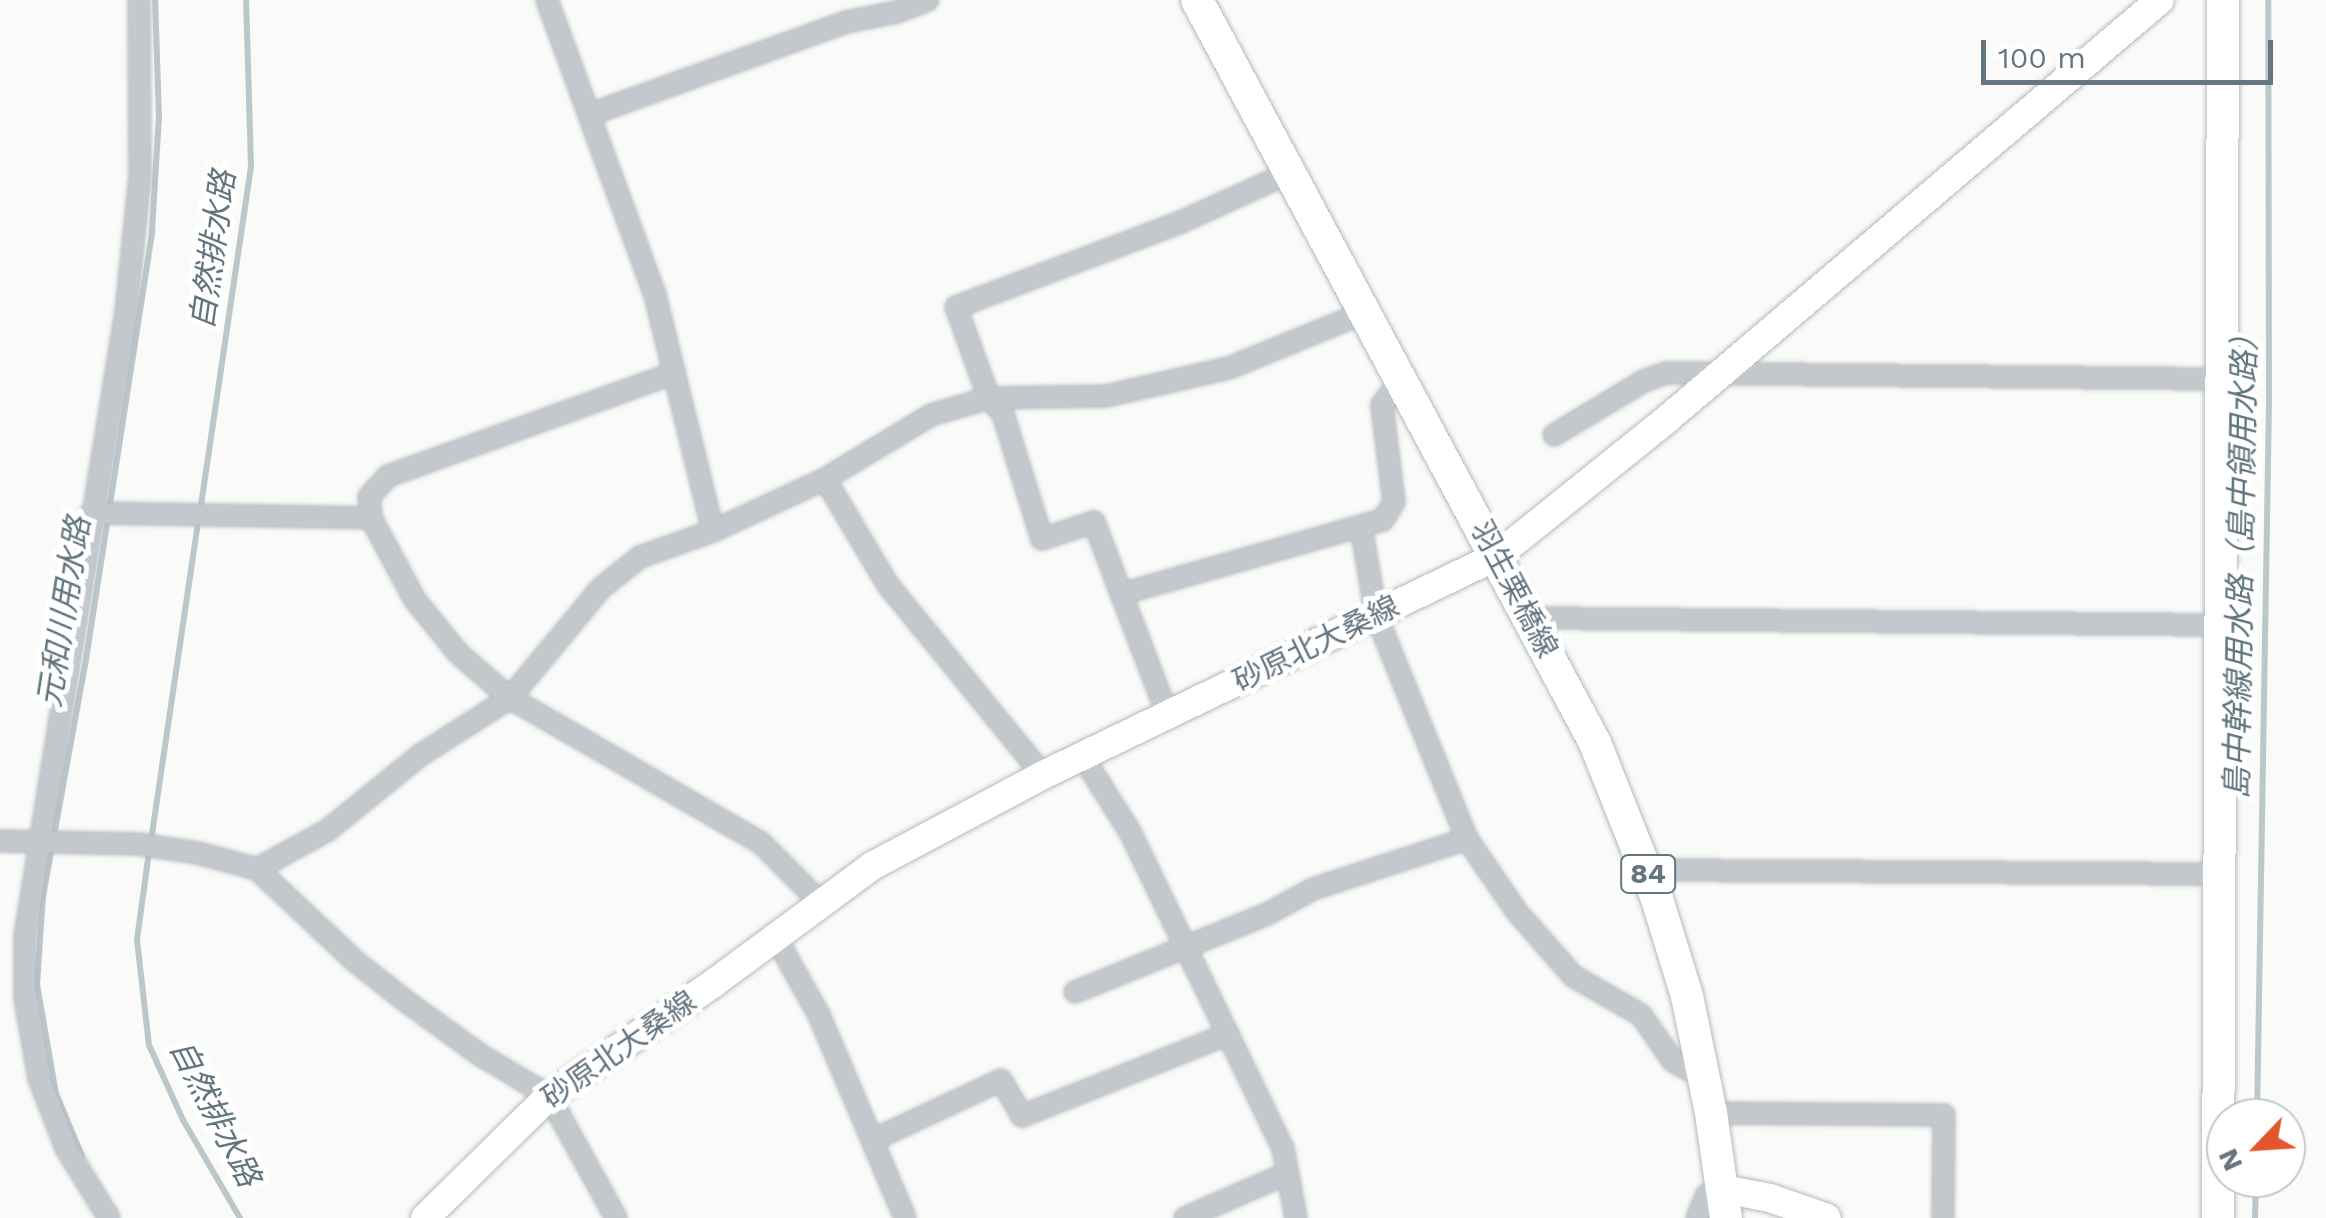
<!DOCTYPE html>
<meta charset="utf-8">
<style>
body{margin:0}
#map{position:relative;width:2326px;height:1218px;overflow:hidden;background:#fafaf8;font-family:"Work Sans","Noto Sans JP",sans-serif}
div>[style]{position:absolute}
.stream>*{height:6px;margin:-3px;padding:0 3px;transform-origin:3px;border-radius:3px;background:#bbc7cb}
.roads{filter:drop-shadow(0 0 2px #b3babf) drop-shadow(0 0 2px #b3babf)}
.street>*{height:20px;margin:-10px;padding:0 10px;transform-origin:10px;border-radius:10px;background:#c3c8cc}
.secondary>*{height:28px;margin:-14px;padding:0 14px;transform-origin:14px;border-radius:14px;background:#fff}
.primary>*{height:32px;margin:-16px;padding:0 16px;transform-origin:16px;border-radius:16px;background:#fff}
span{translate:-50% -50%;white-space:nowrap;text-align:center;line-height:1.15;-webkit-text-stroke:10px #fff;paint-order:stroke}
.shield-label span{padding:2px 8px;background:#fff;border:2px solid;border-radius:8px;-webkit-text-stroke-width:0}
.shield-label{font-size:28px;color:#657683;font-weight:700}
.street-label{font-size:30px;color:#657683}
.water-label{font-size:32px;color:#60757c;font-style:italic}
.north{position:absolute;left:2206px;top:1098px;width:100px;height:100px;box-sizing:border-box;background:#fff;border:2px solid #c1c8cd;border-radius:50%;rotate:245deg;font-size:28px;font-weight:700;line-height:40px;text-align:center;color:#657683}
.north::after{content:'';display:block;margin:auto;width:35px;height:45px;background:#e4572e;clip-path:polygon(50% 0,100% 100%,50% 72%,0 100%)}
.scale{position:absolute;left:1981px;top:40px;width:292px;height:45px;box-sizing:border-box;border:5px solid #657683;border-top:0;padding-left:12px;font-size:30px;line-height:35px;white-space:nowrap;color:#657683;-webkit-text-stroke:8px #fff;paint-order:stroke}
</style>
<div id="map">
<div class="stream">
<div style="left:201px;top:505px;width:343px;rotate:-81.6deg"></div>
<div style="left:251px;top:166px;width:166px;rotate:-91.7deg"></div>
<div style="left:152px;top:834px;width:313px;rotate:-81.6deg"></div>
<div style="left:149px;top:852px;width:89px;rotate:97.8deg"></div>
<div style="left:137px;top:940px;width:106px;rotate:83.5deg"></div>
<div style="left:149px;top:1045px;width:82px;rotate:65.6deg"></div>
<div style="left:183px;top:1120px;width:113px;rotate:59.8deg"></div>
<div style="left:2257px;top:1118px;width:713px;rotate:-89.04deg"></div>
<div style="left:2269px;top:405px;width:405px;rotate:-90.1deg"></div>
<div style="left:82px;top:1156px;width:67px;rotate:-112.8deg"></div>
<div style="left:56px;top:1094px;width:112px;rotate:-99.8deg"></div>
<div style="left:37px;top:984px;width:88px;rotate:-86.1deg"></div>
<div style="left:43px;top:896px;width:234px;rotate:-79.7deg"></div>
<div style="left:85px;top:666px;width:440px;rotate:-81.2deg"></div>
<div style="left:152px;top:231px;width:113px;rotate:-86.5deg"></div>
<div style="left:159px;top:118px;width:118px;rotate:-91.9deg"></div>
<div style="left:2255px;top:1218px;width:40px;rotate:-88.6deg"></div>
</div>
<div class="roads">
<div class="street">
<div style="left:547px;top:0;width:314px;rotate:69.9deg"></div>
<div style="left:655px;top:295px;width:243px;rotate:76.2deg"></div>
<div style="left:591px;top:114px;width:271px;rotate:-19.8deg"></div>
<div style="left:846px;top:22px;width:52px;rotate:-11.1deg"></div>
<div style="left:897px;top:12px;width:33px;rotate:-21deg"></div>
<div style="left:1554px;top:435px;width:105px;rotate:-31deg"></div>
<div style="left:1644px;top:381px;width:23px;rotate:-20deg"></div>
<div style="left:1666px;top:373px;width:557px;rotate:0.62deg"></div>
<div style="left:825px;top:479px;width:123px;rotate:59.3deg"></div>
<div style="left:888px;top:585px;width:245px;rotate:50.8deg"></div>
<div style="left:91px;top:513px;width:280px;rotate:1deg"></div>
<div style="left:371px;top:518px;width:93px;rotate:61.8deg"></div>
<div style="left:415px;top:600px;width:68px;rotate:50.9deg"></div>
<div style="left:458px;top:653px;width:69px;rotate:40.9deg"></div>
<div style="left:510px;top:698px;width:290px;rotate:30deg"></div>
<div style="left:761px;top:843px;width:83px;rotate:45deg"></div>
<div style="left:371px;top:518px;width:21px;rotate:-95deg"></div>
<div style="left:369px;top:497px;width:28px;rotate:-48deg"></div>
<div style="left:388px;top:476px;width:302px;rotate:-19.8deg"></div>
<div style="left:1361px;top:526px;width:90px;rotate:80.4deg"></div>
<div style="left:1376px;top:615px;width:242px;rotate:67.9deg"></div>
<div style="left:1467px;top:839px;width:88px;rotate:55.6deg"></div>
<div style="left:1517px;top:912px;width:85px;rotate:48.8deg"></div>
<div style="left:1573px;top:976px;width:78px;rotate:29.8deg"></div>
<div style="left:1641px;top:1015px;width:56px;rotate:55.2deg"></div>
<div style="left:1673px;top:1061px;width:37px;rotate:29deg"></div>
<div style="left:1121px;top:594px;width:272px;rotate:-15.8deg"></div>
<div style="left:1383px;top:520px;width:21px;rotate:-59deg"></div>
<div style="left:1394px;top:502px;width:98px;rotate:-97.1deg"></div>
<div style="left:1382px;top:405px;width:31px;rotate:-54deg"></div>
<div style="left:1531px;top:618px;width:692px;rotate:0.58deg"></div>
<div style="left:1168px;top:716px;width:208px;rotate:-110.9deg"></div>
<div style="left:1094px;top:522px;width:55px;rotate:161.9deg"></div>
<div style="left:1042px;top:539px;width:131px;rotate:-107.3deg"></div>
<div style="left:1003px;top:414px;width:21px;rotate:-131deg"></div>
<div style="left:989px;top:398px;width:97px;rotate:-109.9deg"></div>
<div style="left:956px;top:307px;width:241px;rotate:-20.7deg"></div>
<div style="left:1181px;top:222px;width:119px;rotate:-24.4deg"></div>
<div style="left:1083px;top:757px;width:89px;rotate:57.9deg"></div>
<div style="left:1130px;top:832px;width:351px;rotate:64.2deg"></div>
<div style="left:1283px;top:1148px;width:71px;rotate:79.5deg"></div>
<div style="left:0;top:841px;width:138px;rotate:1.2deg"></div>
<div style="left:138px;top:844px;width:61px;rotate:8.5deg"></div>
<div style="left:198px;top:853px;width:61px;rotate:15.2deg"></div>
<div style="left:257px;top:869px;width:136px;rotate:43.2deg"></div>
<div style="left:356px;top:962px;width:65px;rotate:38.1deg"></div>
<div style="left:407px;top:1002px;width:92px;rotate:35.8deg"></div>
<div style="left:482px;top:1056px;width:78px;rotate:30.8deg"></div>
<div style="left:549px;top:1096px;width:139px;rotate:61.2deg"></div>
<div style="left:257px;top:869px;width:81px;rotate:-28.8deg"></div>
<div style="left:328px;top:830px;width:121px;rotate:-39deg"></div>
<div style="left:422px;top:754px;width:104px;rotate:-32.5deg"></div>
<div style="left:510px;top:698px;width:143px;rotate:-50.4deg"></div>
<div style="left:601px;top:588px;width:50px;rotate:-38.5deg"></div>
<div style="left:640px;top:557px;width:77px;rotate:-19.6deg"></div>
<div style="left:713px;top:531px;width:123px;rotate:-24.9deg"></div>
<div style="left:825px;top:479px;width:124px;rotate:-31.1deg"></div>
<div style="left:931px;top:415px;width:60px;rotate:-16.3deg"></div>
<div style="left:989px;top:398px;width:117px;rotate:-1deg"></div>
<div style="left:1106px;top:396px;width:126px;rotate:-12.8deg"></div>
<div style="left:1229px;top:368px;width:145px;rotate:-22.3deg"></div>
<div style="left:1647px;top:870px;width:574px;rotate:0.4deg"></div>
<div style="left:775px;top:936px;width:90px;rotate:60.9deg"></div>
<div style="left:819px;top:1015px;width:220px;rotate:67deg"></div>
<div style="left:1075px;top:992px;width:207px;rotate:-22.1deg"></div>
<div style="left:1267px;top:914px;width:52px;rotate:-28.5deg"></div>
<div style="left:1313px;top:889px;width:162px;rotate:-18deg"></div>
<div style="left:1711px;top:1113px;width:233px;rotate:0.5deg"></div>
<div style="left:1944px;top:1115px;width:103px;rotate:90.6deg"></div>
<div style="left:873px;top:1140px;width:141px;rotate:-25.1deg"></div>
<div style="left:1001px;top:1080px;width:42px;rotate:59.7deg"></div>
<div style="left:1022px;top:1116px;width:222px;rotate:-21.7deg"></div>
<div style="left:109px;top:1218px;width:82px;rotate:-121.6deg"></div>
<div style="left:66px;top:1148px;width:75px;rotate:-111.1deg"></div>
<div style="left:39px;top:1078px;width:81px;rotate:-99.9deg"></div>
<div style="left:25px;top:998px;width:62px;rotate:-90deg"></div>
<div style="left:25px;top:936px;width:632px;rotate:-80.81deg"></div>
<div style="left:126px;top:312px;width:136px;rotate:-84.1deg"></div>
<div style="left:140px;top:177px;width:177px;rotate:-90.3deg"></div>
<div style="left:1185px;top:1218px;width:112px;rotate:-23.6deg"></div>
<div style="left:1697px;top:1218px;width:25px;rotate:-67deg"></div>
<div style="left:1707px;top:1195px;width:17px;rotate:-21deg"></div>
</div>
<div class="secondary">
<div style="left:1723px;top:1189px;width:48px;rotate:10.8deg"></div>
<div style="left:1770px;top:1198px;width:60px;rotate:19.3deg"></div>
<div style="left:425px;top:1218px;width:174px;rotate:-44.5deg"></div>
<div style="left:549px;top:1096px;width:200px;rotate:-34.4deg"></div>
<div style="left:714px;top:983px;width:197px;rotate:-36.5deg"></div>
<div style="left:872px;top:866px;width:194px;rotate:-28deg"></div>
<div style="left:1043px;top:775px;width:504px;rotate:-25.75deg"></div>
<div style="left:1497px;top:556px;width:217px;rotate:-38.8deg"></div>
<div style="left:1666px;top:420px;width:648px;rotate:-40.37deg"></div>
</div>
<div class="primary">
<div style="left:1197px;top:0;width:843px;rotate:61.82deg"></div>
<div style="left:1595px;top:743px;width:168px;rotate:68.3deg"></div>
<div style="left:1657px;top:899px;width:102px;rotate:72.8deg"></div>
<div style="left:1687px;top:996px;width:119px;rotate:78.4deg"></div>
<div style="left:1711px;top:1113px;width:106px;rotate:81.9deg"></div>
<div style="left:2218px;top:1218px;width:1218px;rotate:-89.76deg"></div>
</div>
</div>
<div class="shield-label">
<span style="left:1648px;top:874px">84</span>
</div>
<div class="street-label">
<span style="left:1514px;top:589px;rotate:62deg">羽生栗橋線</span>
<span style="left:1316px;top:644px;rotate:-26deg">砂原北大桑線</span>
<span style="left:619px;top:1050px;rotate:-35deg">砂原北大桑線</span>
</div>
<div class="water-label">
<span style="left:213px;top:250px;rotate:-82deg">自然排水路</span>
<span style="left:2241px;top:559px;rotate:-89deg">島中幹線用水路（島中領用水路）</span>
<span style="left:64px;top:612px;rotate:-81deg">元和川用水路</span>
<span style="left:215px;top:1113px;rotate:63deg">自然排水路</span>
</div>
<div class="north">N</div>
<div class="scale">100 m</div>
</div>
